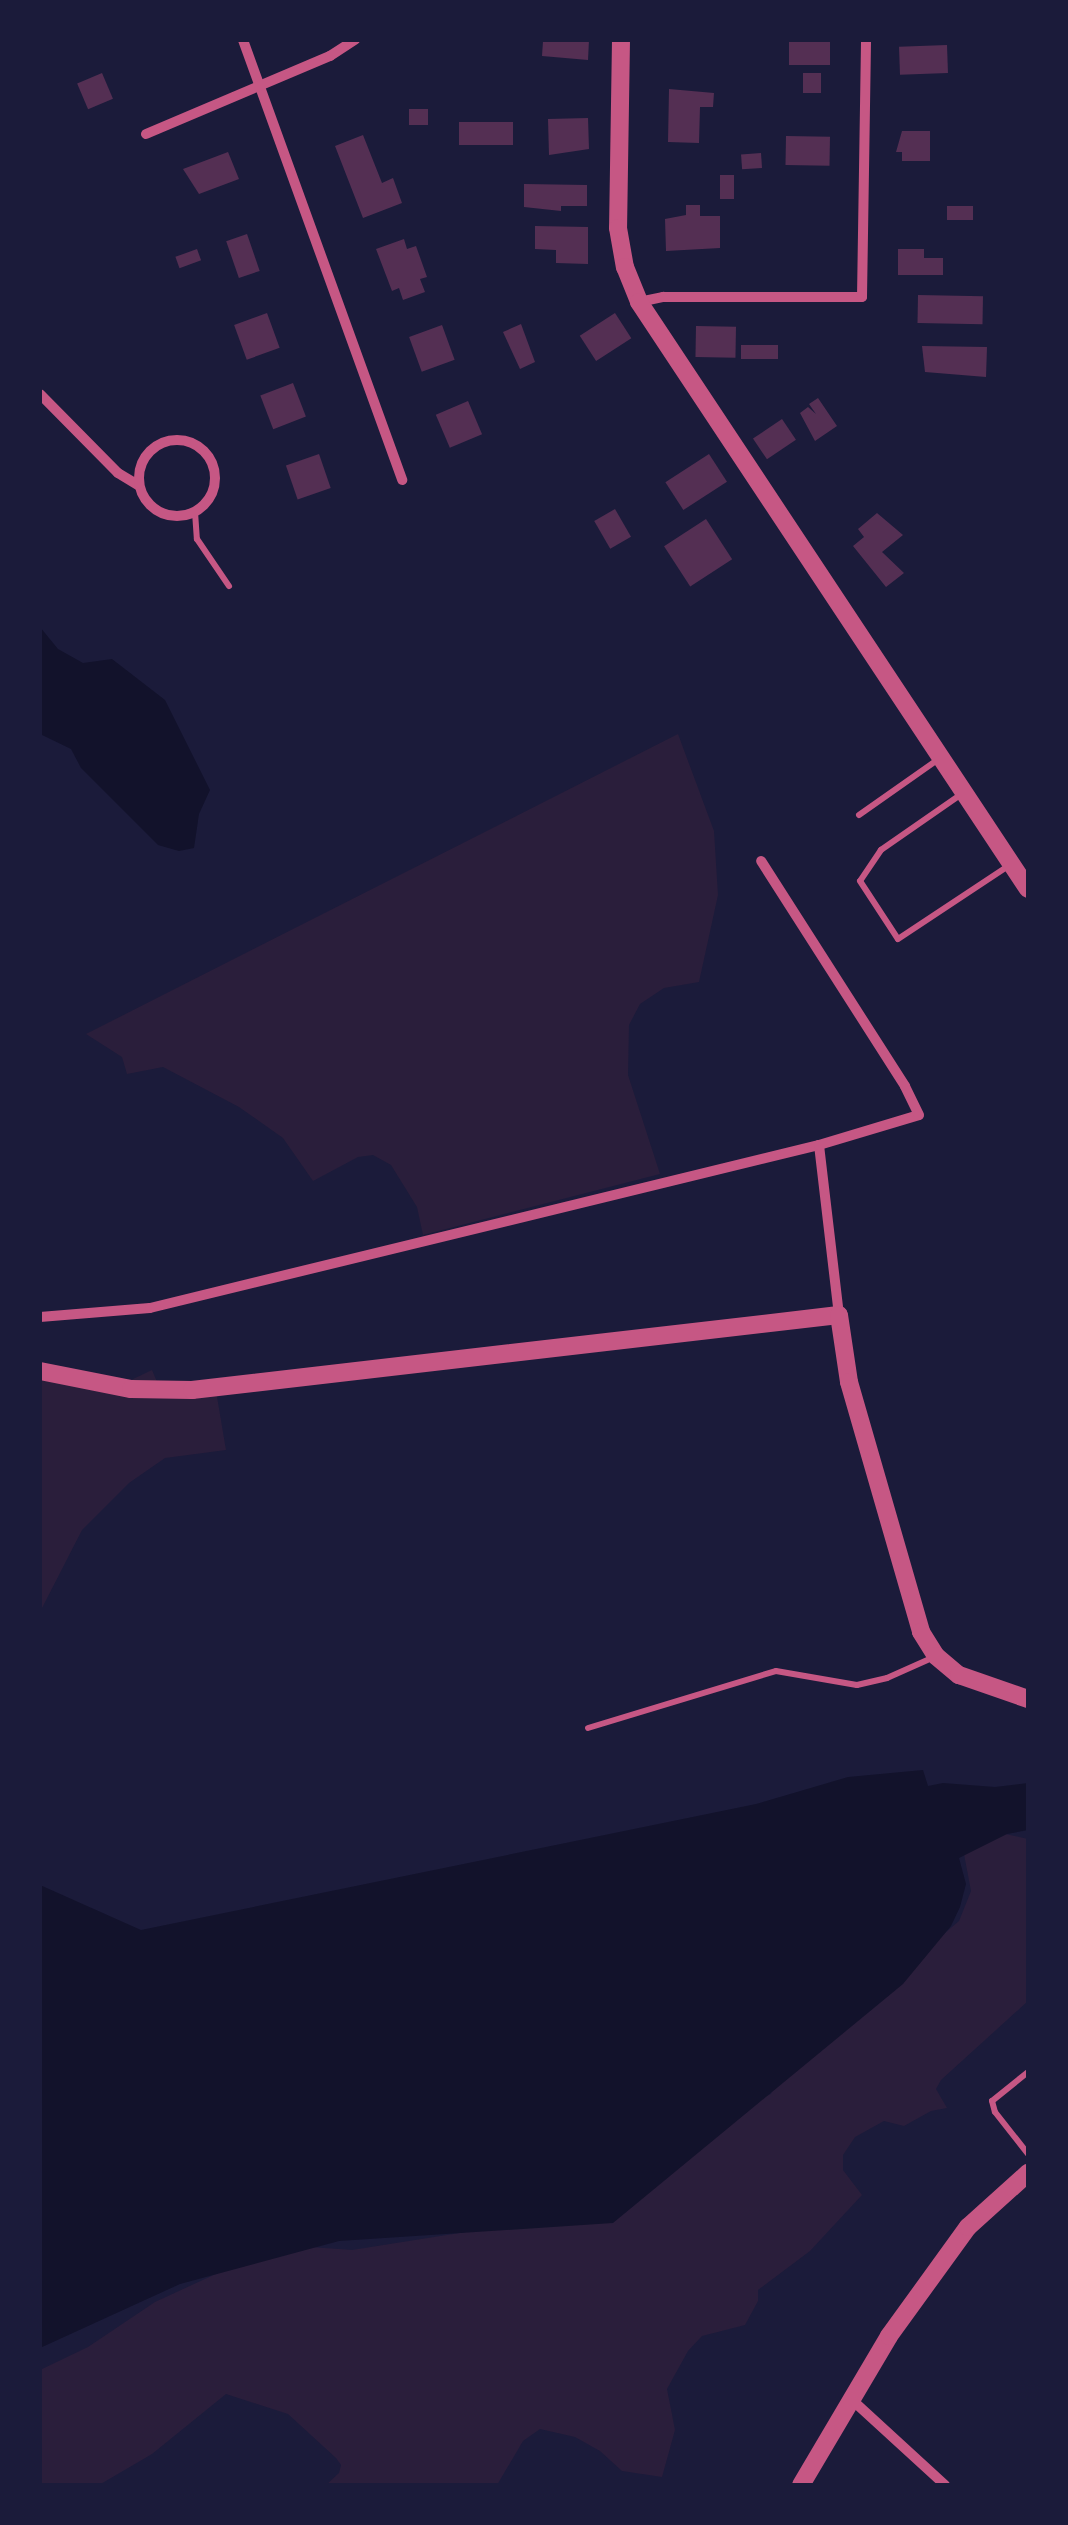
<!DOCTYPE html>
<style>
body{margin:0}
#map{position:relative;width:1068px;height:2525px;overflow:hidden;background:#1b1b3a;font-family:"Asap Condensed",sans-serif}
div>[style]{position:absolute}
.green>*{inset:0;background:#2a1e3b}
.water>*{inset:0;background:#12122b}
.building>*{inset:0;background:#542f53;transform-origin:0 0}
.service>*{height:6px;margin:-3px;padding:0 3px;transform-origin:3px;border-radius:3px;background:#c65784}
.minor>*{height:10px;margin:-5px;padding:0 5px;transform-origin:5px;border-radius:5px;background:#c65784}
.minor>.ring{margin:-5px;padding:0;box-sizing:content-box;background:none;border:10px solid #c65784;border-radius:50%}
.tertiary>*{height:18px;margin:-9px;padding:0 9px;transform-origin:9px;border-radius:9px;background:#c65784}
span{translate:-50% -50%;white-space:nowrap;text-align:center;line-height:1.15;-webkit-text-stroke:10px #1b1b3a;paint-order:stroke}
.frame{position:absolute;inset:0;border:42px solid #1b1b3a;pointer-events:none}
</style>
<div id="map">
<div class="green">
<div style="clip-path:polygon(678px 734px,714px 831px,718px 895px,699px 982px,664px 988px,640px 1004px,629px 1025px,628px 1075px,660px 1174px,423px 1235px,417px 1207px,391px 1165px,373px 1155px,358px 1157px,313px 1181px,283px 1138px,239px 1107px,163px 1067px,127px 1074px,122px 1057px,86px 1034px)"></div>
<div style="clip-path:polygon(40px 1364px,131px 1380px,152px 1370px,158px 1384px,215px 1385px,226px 1450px,165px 1458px,129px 1483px,82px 1530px,40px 1612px)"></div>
<div style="clip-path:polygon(1001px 1833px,1028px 1839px,1028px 2001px,941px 2080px,936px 2089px,947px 2108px,931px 2111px,904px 2126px,884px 2121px,855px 2137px,843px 2155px,843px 2170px,862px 2195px,810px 2251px,758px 2290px,758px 2301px,745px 2325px,702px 2336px,688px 2351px,667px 2389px,675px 2430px,662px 2477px,622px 2471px,600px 2451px,575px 2437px,540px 2429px,523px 2441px,497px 2485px,326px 2485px,339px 2473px,341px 2465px,336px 2458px,288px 2414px,226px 2394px,152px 2454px,99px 2485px,40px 2485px,40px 2370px,88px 2347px,155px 2302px,231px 2267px,311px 2247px,352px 2250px,567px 2216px,739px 2106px,771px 2094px,774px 2079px,959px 1921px,971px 1891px,963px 1849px)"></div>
</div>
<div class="water">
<div style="clip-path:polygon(40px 627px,58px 649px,83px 663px,112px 659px,165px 700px,210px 790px,199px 814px,194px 848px,179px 851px,158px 845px,81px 768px,71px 749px,40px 734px)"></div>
<div style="clip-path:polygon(923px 1770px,928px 1786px,943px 1783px,995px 1787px,1028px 1783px,1028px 1830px,1007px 1834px,959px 1858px,966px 1884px,960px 1907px,951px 1926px,903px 1984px,613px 2223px,339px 2241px,180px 2284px,40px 2348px,40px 1885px,141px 1930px,756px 1804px,848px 1777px)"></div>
</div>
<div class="building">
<div style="clip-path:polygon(559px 40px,589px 40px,588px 60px,542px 56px,543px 41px)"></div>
<div style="left:789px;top:42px;width:41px;height:23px"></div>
<div style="left:947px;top:45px;width:28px;height:48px;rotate:88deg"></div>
<div style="left:102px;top:73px;width:28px;height:27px;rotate:67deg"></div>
<div style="left:803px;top:73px;width:18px;height:20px"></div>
<div style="clip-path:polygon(669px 89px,714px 93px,713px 107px,700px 107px,699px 143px,668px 142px)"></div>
<div style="left:409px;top:109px;width:19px;height:16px"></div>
<div style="clip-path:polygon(588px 118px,589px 149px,549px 155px,548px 119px)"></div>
<div style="left:513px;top:122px;width:23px;height:54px;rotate:90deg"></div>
<div style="clip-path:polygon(902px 131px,930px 131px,930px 161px,902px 161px,902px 152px,896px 152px)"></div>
<div style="clip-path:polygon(363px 135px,382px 183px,393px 178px,402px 203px,363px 218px,335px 146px)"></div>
<div style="left:786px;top:136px;width:44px;height:29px;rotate:1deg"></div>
<div style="clip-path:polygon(228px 152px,239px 179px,199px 194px,183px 169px)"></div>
<div style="left:761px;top:153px;width:15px;height:20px;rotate:86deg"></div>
<div style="left:720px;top:175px;width:14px;height:24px"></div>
<div style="clip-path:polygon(524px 184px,587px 185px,587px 206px,561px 206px,561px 211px,524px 207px)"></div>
<div style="clip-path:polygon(686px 205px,700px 205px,700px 216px,720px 216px,720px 248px,666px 251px,665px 219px,686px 215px)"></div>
<div style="left:947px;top:206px;width:26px;height:14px"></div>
<div style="clip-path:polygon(535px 226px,588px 227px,588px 264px,556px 263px,556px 250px,535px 249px)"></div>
<div style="left:247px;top:234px;width:39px;height:22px;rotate:71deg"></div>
<div style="clip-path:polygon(404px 239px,407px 249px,416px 246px,427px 277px,420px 279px,425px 292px,403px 300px,399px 288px,392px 291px,376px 249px)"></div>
<div style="left:197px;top:249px;width:12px;height:23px;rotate:70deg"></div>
<div style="clip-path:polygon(898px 249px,924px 249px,924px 258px,943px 258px,943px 275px,898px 275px)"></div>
<div style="left:918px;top:295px;width:65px;height:28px;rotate:1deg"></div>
<div style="left:267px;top:313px;width:37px;height:35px;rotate:70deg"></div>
<div style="left:615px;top:313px;width:30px;height:42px;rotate:57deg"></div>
<div style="clip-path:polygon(521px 324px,535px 362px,520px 369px,503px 332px)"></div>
<div style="left:442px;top:325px;width:37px;height:35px;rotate:70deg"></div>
<div style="left:696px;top:326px;width:40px;height:31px;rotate:1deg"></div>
<div style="left:741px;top:345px;width:37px;height:14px"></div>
<div style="clip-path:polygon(922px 346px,987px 347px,986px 377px,925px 372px)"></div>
<div style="left:293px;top:383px;width:36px;height:35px;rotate:69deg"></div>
<div style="clip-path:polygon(818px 398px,837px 426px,815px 441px,800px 413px,808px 407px,816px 414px,809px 404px)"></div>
<div style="left:468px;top:401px;width:36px;height:35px;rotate:67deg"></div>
<div style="left:782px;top:419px;width:25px;height:35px;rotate:56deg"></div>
<div style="left:319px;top:454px;width:36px;height:35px;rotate:71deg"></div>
<div style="left:709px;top:454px;width:33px;height:52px;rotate:57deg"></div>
<div style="left:615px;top:509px;width:32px;height:24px;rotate:60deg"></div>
<div style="clip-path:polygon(877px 513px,903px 535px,882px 552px,904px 573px,886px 587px,853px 546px,864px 537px,858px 529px)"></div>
<div style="left:706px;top:519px;width:48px;height:50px;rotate:57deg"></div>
</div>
<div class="service">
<div style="left:195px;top:512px;width:27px;rotate:86deg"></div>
<div style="left:197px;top:539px;width:57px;rotate:55.8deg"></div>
<div style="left:963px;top:793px;width:100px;rotate:145.2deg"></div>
<div style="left:881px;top:850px;width:37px;rotate:124deg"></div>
<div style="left:860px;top:881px;width:69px;rotate:56.8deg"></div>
<div style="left:898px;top:939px;width:134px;rotate:-33.5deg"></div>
<div style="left:859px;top:815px;width:99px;rotate:-35.1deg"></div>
<div style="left:588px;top:1728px;width:196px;rotate:-16.9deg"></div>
<div style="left:776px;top:1671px;width:82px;rotate:9.8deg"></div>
<div style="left:857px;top:1685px;width:31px;rotate:-13deg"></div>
<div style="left:887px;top:1678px;width:51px;rotate:-24.1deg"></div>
<div style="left:1028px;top:2072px;width:46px;rotate:141.1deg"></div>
<div style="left:992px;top:2101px;width:11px;rotate:75deg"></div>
<div style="left:995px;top:2112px;width:53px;rotate:51.8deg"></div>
</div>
<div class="minor">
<div style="left:243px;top:40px;width:468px;rotate:70.1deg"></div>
<div style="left:146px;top:134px;width:200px;rotate:-23deg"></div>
<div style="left:330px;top:56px;width:30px;rotate:-33deg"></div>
<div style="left:639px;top:302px;width:25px;rotate:-12deg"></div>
<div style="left:663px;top:297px;width:199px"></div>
<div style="left:862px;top:297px;width:257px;rotate:-89.1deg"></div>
<div style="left:40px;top:394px;width:111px;rotate:45.4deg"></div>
<div style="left:118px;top:473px;width:23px;rotate:31deg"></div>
<div class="ring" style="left:139px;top:440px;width:66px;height:66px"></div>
<div style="left:819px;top:1145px;width:171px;rotate:83.3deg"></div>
<div style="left:40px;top:1317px;width:110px;rotate:-4.7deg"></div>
<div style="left:150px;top:1308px;width:689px;rotate:-13.69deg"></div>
<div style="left:819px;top:1145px;width:104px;rotate:-16.7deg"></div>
<div style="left:919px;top:1115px;width:32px;rotate:-116deg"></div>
<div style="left:905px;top:1086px;width:267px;rotate:-122.6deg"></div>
<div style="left:850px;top:2398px;width:129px;rotate:42.5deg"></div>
</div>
<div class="tertiary">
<div style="left:621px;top:40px;width:188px;rotate:90.9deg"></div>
<div style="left:618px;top:228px;width:40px;rotate:80deg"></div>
<div style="left:625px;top:267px;width:38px;rotate:68deg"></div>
<div style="left:639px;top:302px;width:704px;rotate:56.47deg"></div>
<div style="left:40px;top:1371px;width:93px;rotate:11.2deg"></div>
<div style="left:131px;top:1389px;width:61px;rotate:0.9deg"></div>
<div style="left:192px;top:1390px;width:651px;rotate:-6.61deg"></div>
<div style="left:839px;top:1315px;width:68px;rotate:81.5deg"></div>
<div style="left:849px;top:1382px;width:260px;rotate:73.9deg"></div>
<div style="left:921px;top:1632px;width:28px;rotate:58deg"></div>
<div style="left:936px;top:1656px;width:30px;rotate:40deg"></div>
<div style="left:959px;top:1675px;width:73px;rotate:19.2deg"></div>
<div style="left:801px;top:2485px;width:173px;rotate:-59.4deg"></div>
<div style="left:889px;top:2336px;width:135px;rotate:-54.1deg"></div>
<div style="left:968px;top:2227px;width:81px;rotate:-42deg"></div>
</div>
<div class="frame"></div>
</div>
